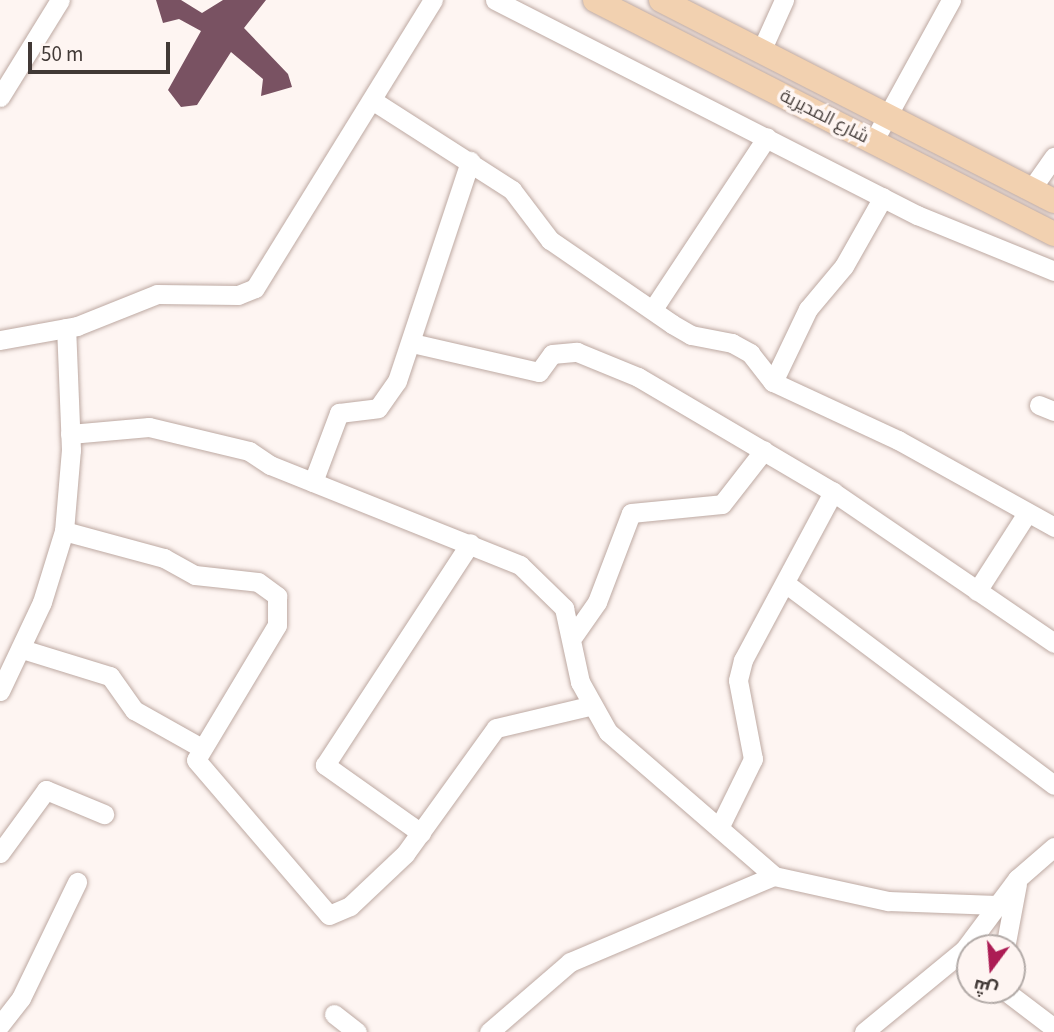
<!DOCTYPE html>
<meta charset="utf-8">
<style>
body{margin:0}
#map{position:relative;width:1054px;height:1032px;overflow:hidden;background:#fef5f2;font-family:"Source Sans 3",Cairo,sans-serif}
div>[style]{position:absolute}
.building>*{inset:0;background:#795262}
.roads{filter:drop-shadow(0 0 2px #bda9a2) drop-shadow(0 0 2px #bda9a2)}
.minor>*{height:19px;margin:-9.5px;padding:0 9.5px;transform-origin:9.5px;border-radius:9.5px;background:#fff}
.major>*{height:24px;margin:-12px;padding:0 12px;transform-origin:12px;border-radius:12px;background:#f2d1b0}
span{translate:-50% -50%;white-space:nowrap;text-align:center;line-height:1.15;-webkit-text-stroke:7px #fef5f2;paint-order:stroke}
.street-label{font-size:18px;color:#413936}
.north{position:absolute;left:956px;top:934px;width:70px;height:70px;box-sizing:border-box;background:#fef5f2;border:2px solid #b2aaa7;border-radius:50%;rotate:196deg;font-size:19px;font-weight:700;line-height:28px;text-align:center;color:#413936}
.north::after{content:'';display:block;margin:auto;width:24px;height:32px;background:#ac1c54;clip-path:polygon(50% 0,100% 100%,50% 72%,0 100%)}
.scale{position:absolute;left:28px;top:42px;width:142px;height:32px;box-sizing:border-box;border:4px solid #413936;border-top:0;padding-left:9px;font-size:21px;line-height:24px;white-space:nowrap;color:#413936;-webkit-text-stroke:5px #fef5f2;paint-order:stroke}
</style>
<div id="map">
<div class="building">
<div style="clip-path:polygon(156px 0,181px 0,202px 13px,223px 0,266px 0,244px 28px,288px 74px,292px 87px,261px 96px,263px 79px,231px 52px,197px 105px,181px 107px,168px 90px,201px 31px,179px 19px,163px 23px)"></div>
</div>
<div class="roads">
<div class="minor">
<div style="left:495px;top:0;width:474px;rotate:27deg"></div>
<div style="left:917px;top:215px;width:148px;rotate:22.2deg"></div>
<div style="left:761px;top:51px;width:56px;rotate:-65.7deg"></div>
<div style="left:0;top:97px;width:114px;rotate:-58.3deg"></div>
<div style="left:375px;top:102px;width:163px;rotate:32.7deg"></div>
<div style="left:512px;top:190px;width:63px;rotate:52.8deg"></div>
<div style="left:550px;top:240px;width:148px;rotate:34.5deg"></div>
<div style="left:672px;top:324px;width:22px;rotate:30deg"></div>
<div style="left:691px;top:335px;width:42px;rotate:11deg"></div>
<div style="left:732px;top:343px;width:21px;rotate:29deg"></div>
<div style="left:750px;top:353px;width:37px;rotate:52deg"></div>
<div style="left:773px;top:382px;width:138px;rotate:24.9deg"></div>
<div style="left:898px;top:440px;width:179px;rotate:29.1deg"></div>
<div style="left:873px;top:142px;width:162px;rotate:-61.2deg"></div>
<div style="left:1032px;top:188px;width:38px;rotate:-55deg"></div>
<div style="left:653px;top:309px;width:206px;rotate:-56.5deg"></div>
<div style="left:0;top:340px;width:78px;rotate:-10.3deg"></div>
<div style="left:77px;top:326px;width:86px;rotate:-21.8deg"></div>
<div style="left:157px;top:294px;width:81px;rotate:0.7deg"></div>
<div style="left:238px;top:295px;width:18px;rotate:-22deg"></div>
<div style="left:255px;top:288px;width:339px;rotate:-58.3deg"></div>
<div style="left:412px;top:343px;width:130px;rotate:12.9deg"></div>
<div style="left:539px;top:372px;width:22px;rotate:-54deg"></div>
<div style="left:552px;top:354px;width:25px;rotate:-5deg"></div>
<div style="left:577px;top:352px;width:66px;rotate:22.3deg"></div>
<div style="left:638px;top:377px;width:226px;rotate:30.5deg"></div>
<div style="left:833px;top:492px;width:268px;rotate:34.3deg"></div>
<div style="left:773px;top:382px;width:81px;rotate:-64.4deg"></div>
<div style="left:808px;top:309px;width:56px;rotate:-50.1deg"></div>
<div style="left:844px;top:266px;width:79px;rotate:-60.5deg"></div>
<div style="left:1039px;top:405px;width:16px;rotate:22deg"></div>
<div style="left:70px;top:434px;width:79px;rotate:-5.1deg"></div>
<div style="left:149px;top:427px;width:103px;rotate:13.5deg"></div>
<div style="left:249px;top:451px;width:25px;rotate:34deg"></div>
<div style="left:270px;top:465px;width:269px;rotate:21.8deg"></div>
<div style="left:520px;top:565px;width:62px;rotate:44.3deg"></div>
<div style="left:564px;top:608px;width:76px;rotate:77.8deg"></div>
<div style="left:580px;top:682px;width:57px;rotate:60.8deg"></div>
<div style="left:608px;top:732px;width:220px;rotate:40.9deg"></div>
<div style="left:774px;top:876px;width:117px;rotate:12.4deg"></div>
<div style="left:888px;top:901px;width:109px;rotate:2.1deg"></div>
<div style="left:313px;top:482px;width:74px;rotate:-69.4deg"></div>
<div style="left:339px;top:413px;width:39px;rotate:-7deg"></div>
<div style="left:378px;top:408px;width:33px;rotate:-55deg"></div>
<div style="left:397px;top:381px;width:232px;rotate:-71.6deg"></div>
<div style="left:64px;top:531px;width:104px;rotate:15.1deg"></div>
<div style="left:164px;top:558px;width:35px;rotate:29deg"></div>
<div style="left:195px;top:575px;width:63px;rotate:6.3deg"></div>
<div style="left:258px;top:582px;width:24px;rotate:36deg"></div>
<div style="left:277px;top:596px;width:29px;rotate:90deg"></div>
<div style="left:277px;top:625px;width:157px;rotate:121deg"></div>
<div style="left:196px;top:760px;width:204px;rotate:49.4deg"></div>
<div style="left:329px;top:915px;width:23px;rotate:-23deg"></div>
<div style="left:350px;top:906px;width:76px;rotate:-43.4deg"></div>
<div style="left:405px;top:854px;width:155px;rotate:-54.2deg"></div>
<div style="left:496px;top:728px;width:96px;rotate:-13.3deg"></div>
<div style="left:785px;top:583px;width:336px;rotate:36.9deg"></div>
<div style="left:977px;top:591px;width:93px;rotate:-57.3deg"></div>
<div style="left:574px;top:635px;width:40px;rotate:-55.1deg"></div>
<div style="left:597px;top:602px;width:95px;rotate:-69.1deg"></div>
<div style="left:631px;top:513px;width:91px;rotate:-5.6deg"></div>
<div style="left:722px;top:504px;width:68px;rotate:-52.1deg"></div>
<div style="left:22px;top:649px;width:92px;rotate:17.1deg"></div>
<div style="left:110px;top:676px;width:42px;rotate:54.8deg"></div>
<div style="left:134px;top:710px;width:76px;rotate:29.3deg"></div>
<div style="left:0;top:691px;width:98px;rotate:-64.7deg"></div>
<div style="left:42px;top:602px;width:74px;rotate:-72.8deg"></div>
<div style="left:64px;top:531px;width:81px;rotate:-85.1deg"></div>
<div style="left:71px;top:450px;width:122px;rotate:-92.3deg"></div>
<div style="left:719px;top:828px;width:77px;rotate:-63.8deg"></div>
<div style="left:753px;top:759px;width:80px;rotate:-100.8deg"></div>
<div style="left:738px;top:680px;width:21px;rotate:-76deg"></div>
<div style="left:743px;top:660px;width:191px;rotate:-61.8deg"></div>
<div style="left:421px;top:833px;width:118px;rotate:-144.7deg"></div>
<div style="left:325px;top:765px;width:265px;rotate:-56.8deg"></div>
<div style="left:0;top:853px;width:78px;rotate:-53.9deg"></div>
<div style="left:46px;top:790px;width:63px;rotate:22.5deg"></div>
<div style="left:1005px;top:948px;width:65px;rotate:-79.4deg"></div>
<div style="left:1004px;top:990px;width:63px;rotate:37.2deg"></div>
<div style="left:334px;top:1014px;width:29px;rotate:38deg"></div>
<div style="left:0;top:1025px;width:34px;rotate:-52deg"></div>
<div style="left:21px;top:998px;width:129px;rotate:-64.2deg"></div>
<div style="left:489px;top:1032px;width:107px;rotate:-40.8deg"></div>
<div style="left:570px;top:962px;width:221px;rotate:-22.9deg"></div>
<div style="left:864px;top:1032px;width:129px;rotate:-39.4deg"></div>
<div style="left:964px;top:950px;width:89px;rotate:-53.3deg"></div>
<div style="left:1017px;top:879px;width:49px;rotate:-40.9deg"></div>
</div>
<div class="major">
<div style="left:595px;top:0;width:515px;rotate:27.01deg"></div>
<div style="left:661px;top:0;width:441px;rotate:27.1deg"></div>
</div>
</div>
<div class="street-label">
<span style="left:824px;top:117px;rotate:27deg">شارع المديرية</span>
</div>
<div class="north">ش</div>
<div class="scale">50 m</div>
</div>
